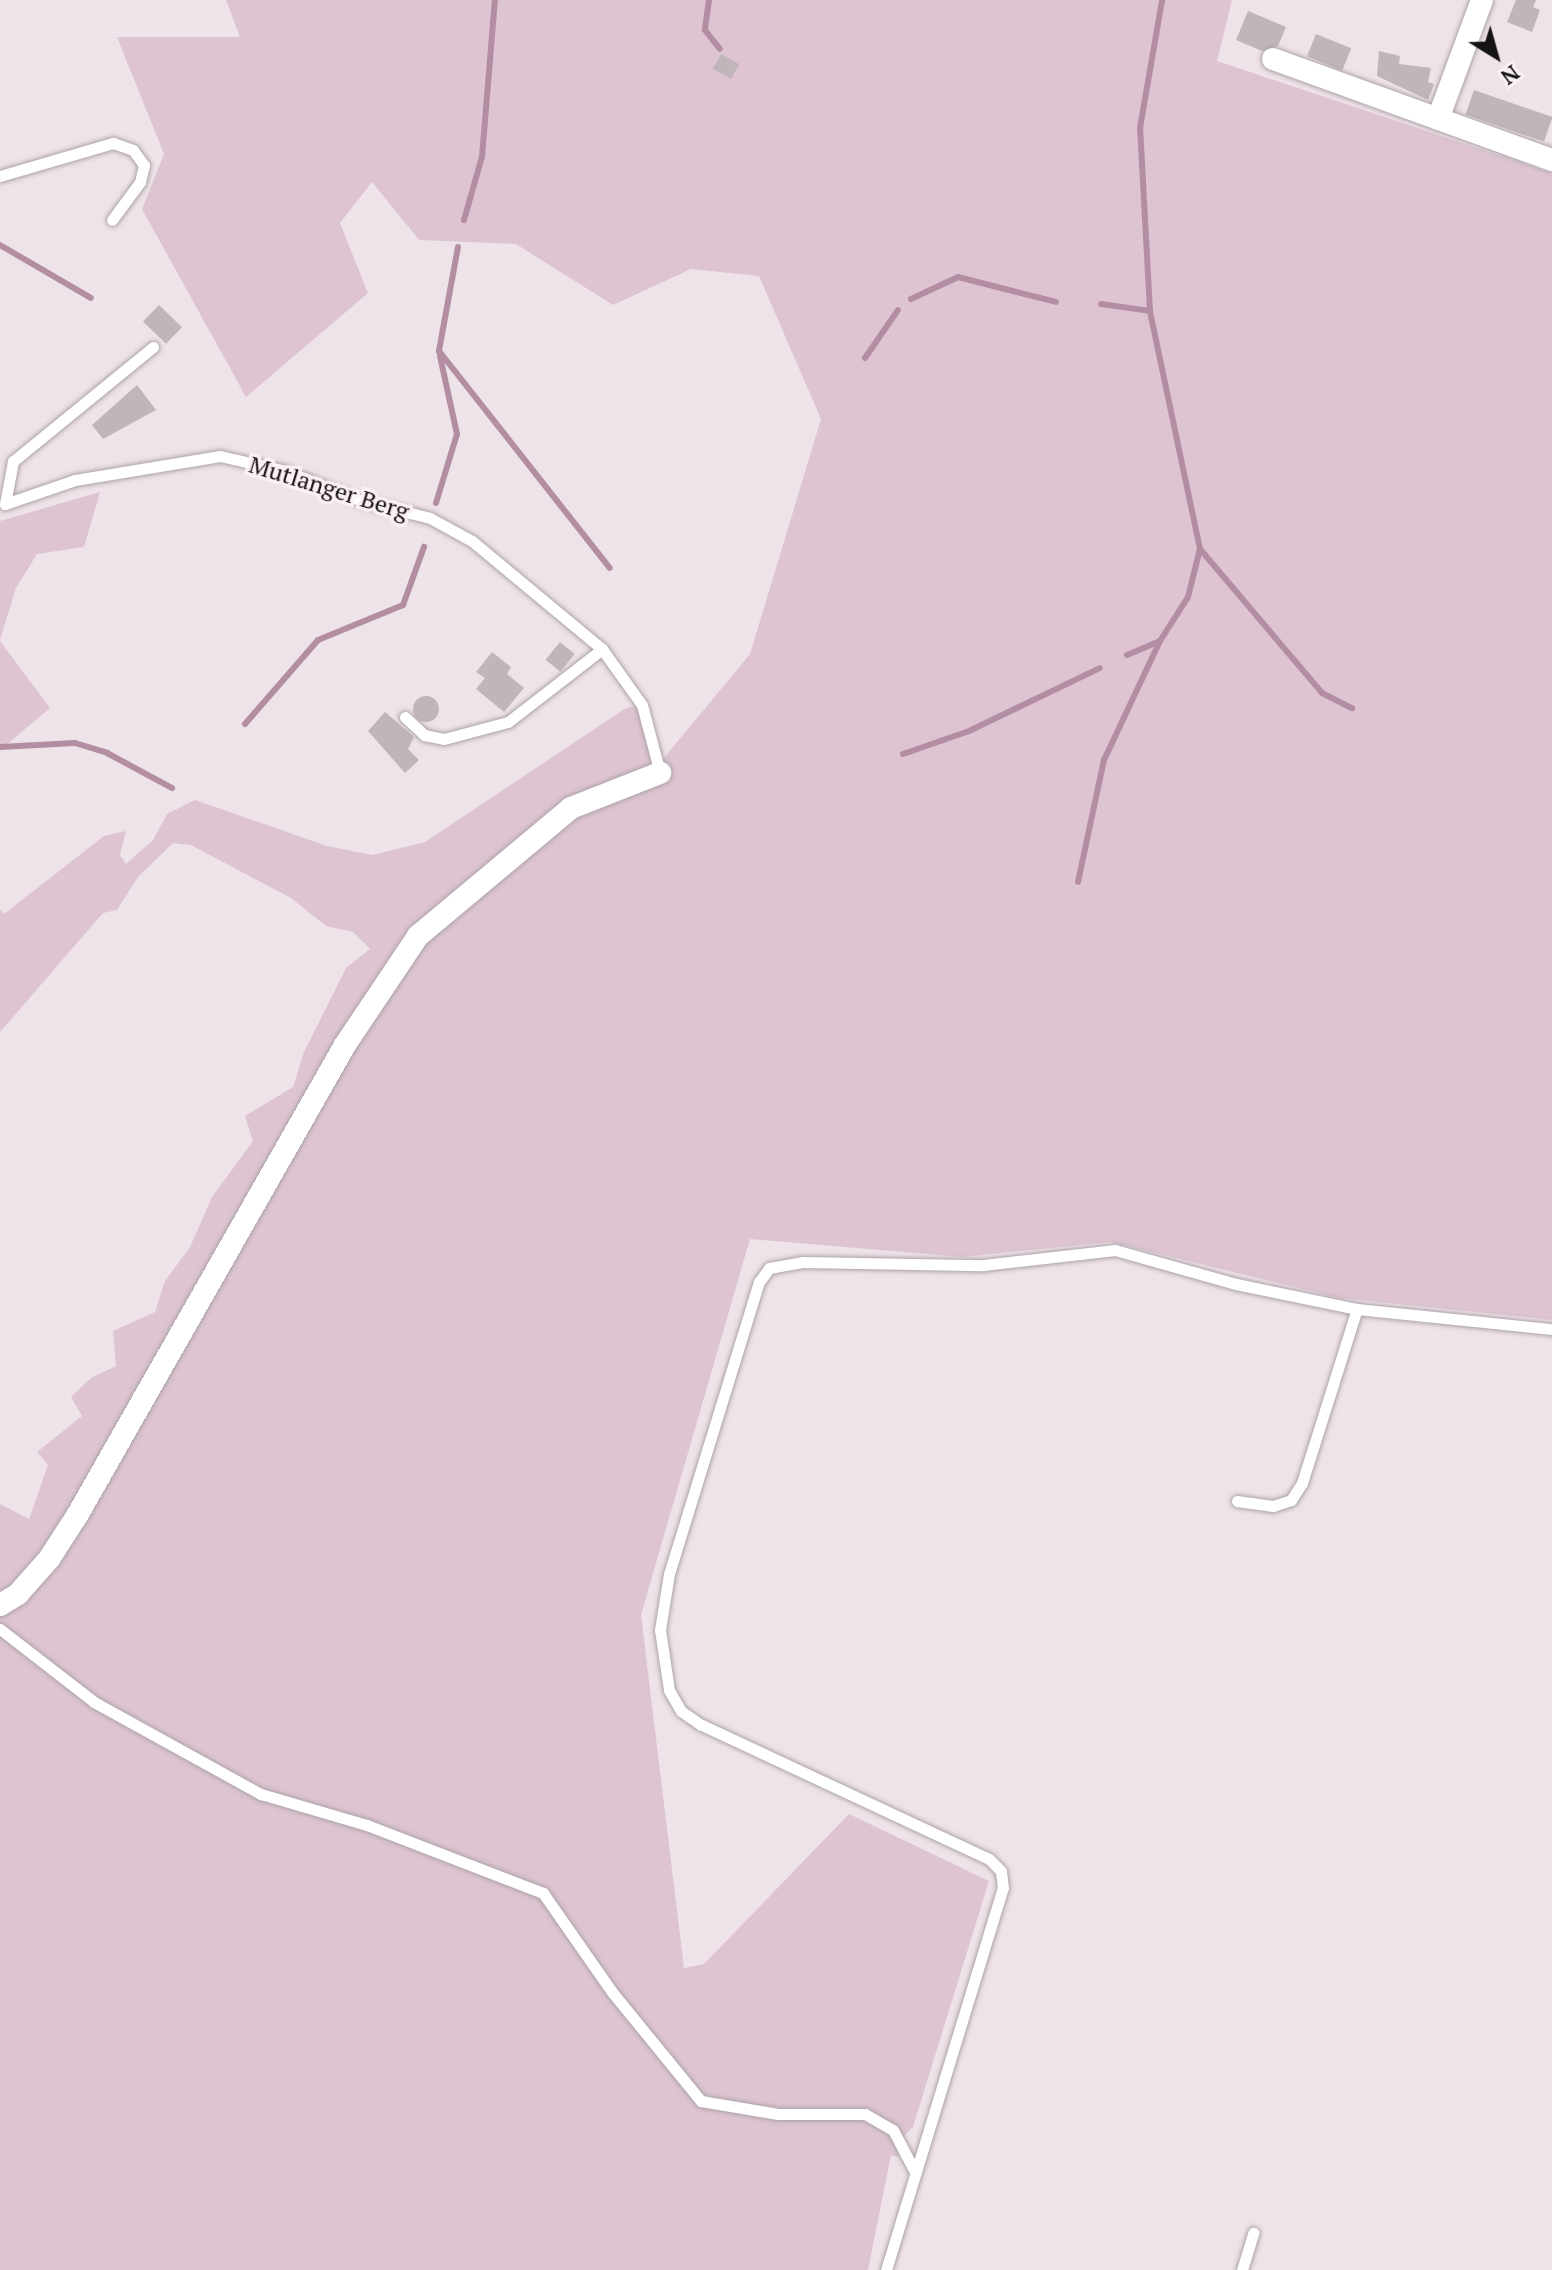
<!DOCTYPE html>
<style>
body{margin:0}
#map{position:relative;width:1552px;height:2270px;overflow:hidden;background:#ede3e8;font-family:"PT Serif",serif}
div>[style]{position:absolute}
.green>*{inset:0;background:#dec4d2}
.stream>*{height:6px;margin:-3px;padding:0 3px;transform-origin:3px;border-radius:3px;background:#b38ea2}
.building>*{inset:0;background:#bfb5ba;transform-origin:0 0}
.round{border-radius:50%}
.roads{filter:drop-shadow(0 0 2px #ada3a9) drop-shadow(0 0 2px #ada3a9)}
.lane>*{height:11px;margin:-5.5px;padding:0 5.5px;transform-origin:5.5px;border-radius:5.5px;background:#fff}
.street>*{height:22px;margin:-11px;padding:0 11px;transform-origin:11px;border-radius:11px;background:#fff}
span{translate:-50% -50%;white-space:nowrap;text-align:center;line-height:1.15;-webkit-text-stroke:7px #fbf0f6;paint-order:stroke}
.street-label{font-size:24px;color:#161315}
.north{position:absolute;left:1456px;top:16px;width:80px;height:80px;-webkit-text-stroke:6px #fbf0f6;paint-order:stroke;rotate:143deg;font-size:22px;font-weight:700;line-height:32px;text-align:center;color:#161315}
.north::after{content:'';display:block;margin:auto;width:28px;height:36px;background:#161315;clip-path:polygon(50% 0,100% 100%,50% 72%,0 100%)}
</style>
<div id="map">
<div class="green">
<div style="clip-path:polygon(226px 0,1232px 0,1217px 61px,1552px 173px,1552px 1320px,1339px 1298px,1111px 1242px,962px 1257px,750px 1239px,641px 1615px,684px 1968px,704px 1964px,849px 1814px,989px 1881px,913px 2127px,899px 2141px,898px 2157px,891px 2155px,868px 2270px,0 2270px,0 1504px,29px 1519px,48px 1465px,37px 1452px,82px 1416px,71px 1397px,91px 1378px,116px 1366px,113px 1331px,155px 1312px,165px 1281px,190px 1247px,212px 1197px,253px 1141px,245px 1116px,293px 1087px,304px 1052px,346px 968px,370px 949px,353px 932px,326px 926px,291px 898px,191px 845px,173px 843px,138px 877px,117px 910px,103px 913px,0 1032px,0 909px,4px 914px,104px 836px,126px 831px,120px 855px,126px 864px,153px 840px,167px 814px,195px 800px,327px 846px,372px 855px,425px 842px,626px 708px,642px 705px,659px 764px,750px 654px,821px 419px,759px 276px,691px 269px,613px 305px,516px 244px,419px 240px,372px 182px,340px 223px,368px 293px,246px 397px,142px 209px,164px 154px,117px 37px,240px 37px)"></div>
<div style="clip-path:polygon(100px 492px,84px 547px,37px 554px,16px 588px,0 640px,0 521px)"></div>
<div style="clip-path:polygon(0 641px,50px 708px,0 750px)"></div>
</div>
<div class="stream">
<div style="left:709px;top:0;width:30px;rotate:98deg"></div>
<div style="left:705px;top:30px;width:24px;rotate:52deg"></div>
<div style="left:464px;top:220px;width:66px;rotate:-74.1deg"></div>
<div style="left:482px;top:157px;width:158px;rotate:-85.3deg"></div>
<div style="left:0;top:245px;width:105px;rotate:30.2deg"></div>
<div style="left:458px;top:247px;width:106px;rotate:100.4deg"></div>
<div style="left:439px;top:351px;width:276px;rotate:51.8deg"></div>
<div style="left:911px;top:299px;width:52px;rotate:-25.1deg"></div>
<div style="left:958px;top:277px;width:101px;rotate:14.3deg"></div>
<div style="left:1101px;top:304px;width:49px;rotate:8.1deg"></div>
<div style="left:865px;top:358px;width:58px;rotate:-55.5deg"></div>
<div style="left:436px;top:503px;width:72px;rotate:-73.1deg"></div>
<div style="left:457px;top:434px;width:80px;rotate:-102.3deg"></div>
<div style="left:1200px;top:549px;width:189px;rotate:49.7deg"></div>
<div style="left:1322px;top:693px;width:34px;rotate:27deg"></div>
<div style="left:1127px;top:655px;width:36px;rotate:-23deg"></div>
<div style="left:245px;top:724px;width:111px;rotate:-49deg"></div>
<div style="left:318px;top:640px;width:92px;rotate:-22.4deg"></div>
<div style="left:403px;top:605px;width:62px;rotate:-70.1deg"></div>
<div style="left:0;top:747px;width:75px;rotate:-3.1deg"></div>
<div style="left:75px;top:743px;width:34px;rotate:17deg"></div>
<div style="left:107px;top:753px;width:74px;rotate:28.3deg"></div>
<div style="left:903px;top:754px;width:70px;rotate:-19.2deg"></div>
<div style="left:969px;top:731px;width:145px;rotate:-25.7deg"></div>
<div style="left:1078px;top:882px;width:125px;rotate:-78deg"></div>
<div style="left:1104px;top:760px;width:132px;rotate:-64.8deg"></div>
<div style="left:1160px;top:641px;width:52px;rotate:-57.5deg"></div>
<div style="left:1188px;top:597px;width:49px;rotate:-76deg"></div>
<div style="left:1200px;top:549px;width:243px;rotate:-101.9deg"></div>
<div style="left:1150px;top:311px;width:183px;rotate:-93.1deg"></div>
<div style="left:1140px;top:128px;width:130px;rotate:-80.2deg"></div>
</div>
<div class="building">
<div style="clip-path:polygon(1516px 0,1536px 0,1533px 7px,1540px 10px,1532px 32px,1507px 22px)"></div>
<div style="clip-path:polygon(1248px 11px,1286px 27px,1278px 46px,1262px 51px,1236px 40px)"></div>
<div style="left:1316px;top:34px;width:38px;height:24px;rotate:22deg"></div>
<div style="clip-path:polygon(1379px 51px,1400px 56px,1399px 64px,1431px 68px,1428px 82px,1434px 84px,1428px 100px,1377px 76px)"></div>
<div style="left:721px;top:54px;width:21px;height:17px;rotate:29deg"></div>
<div style="left:1474px;top:90px;width:83px;height:26px;rotate:19deg"></div>
<div style="left:159px;top:305px;width:32px;height:23px;rotate:44deg"></div>
<div style="clip-path:polygon(137px 385px,156px 410px,103px 439px,92px 425px)"></div>
<div style="left:560px;top:642px;width:19px;height:23px;rotate:39deg"></div>
<div style="clip-path:polygon(492px 652px,511px 667px,507px 674px,524px 688px,504px 712px,476px 689px,485px 678px,476px 672px)"></div>
<div class="round" style="left:413px;top:696px;width:26px;height:26px"></div>
<div style="clip-path:polygon(385px 712px,414px 737px,408px 749px,419px 760px,405px 773px,368px 731px)"></div>
</div>
<div class="roads">
<div class="lane">
<div style="left:0;top:176px;width:118px;rotate:-16.3deg"></div>
<div style="left:113px;top:143px;width:21px;rotate:19deg"></div>
<div style="left:133px;top:150px;width:19px;rotate:54deg"></div>
<div style="left:144px;top:165px;width:17px;rotate:103deg"></div>
<div style="left:140px;top:182px;width:47px;rotate:126.4deg"></div>
<div style="left:153px;top:347px;width:181px;rotate:140.8deg"></div>
<div style="left:13px;top:461px;width:44px;rotate:100.5deg"></div>
<div style="left:5px;top:504px;width:74px;rotate:-18.9deg"></div>
<div style="left:75px;top:480px;width:147px;rotate:-9.4deg"></div>
<div style="left:220px;top:456px;width:68px;rotate:12.8deg"></div>
<div style="left:286px;top:471px;width:82px;rotate:21.5deg"></div>
<div style="left:362px;top:501px;width:70px;rotate:14deg"></div>
<div style="left:430px;top:518px;width:48px;rotate:28.7deg"></div>
<div style="left:472px;top:541px;width:169px;rotate:39.7deg"></div>
<div style="left:602px;top:649px;width:69px;rotate:54.5deg"></div>
<div style="left:642px;top:705px;width:70px;rotate:75.2deg"></div>
<div style="left:405px;top:717px;width:26px;rotate:43deg"></div>
<div style="left:424px;top:735px;width:20px;rotate:11deg"></div>
<div style="left:444px;top:739px;width:66px;rotate:-14.9deg"></div>
<div style="left:508px;top:722px;width:119px;rotate:-37.8deg"></div>
<div style="left:1237px;top:1501px;width:36px;rotate:8deg"></div>
<div style="left:1273px;top:1506px;width:19px;rotate:-18deg"></div>
<div style="left:1291px;top:1500px;width:20px;rotate:-57deg"></div>
<div style="left:1302px;top:1483px;width:182px;rotate:-72.5deg"></div>
<div style="left:0;top:1629px;width:119px;rotate:37.8deg"></div>
<div style="left:94px;top:1702px;width:191px;rotate:28.9deg"></div>
<div style="left:261px;top:1794px;width:110px;rotate:16.3deg"></div>
<div style="left:367px;top:1825px;width:189px;rotate:21.1deg"></div>
<div style="left:543px;top:1893px;width:121px;rotate:55.1deg"></div>
<div style="left:612px;top:1992px;width:141px;rotate:50.8deg"></div>
<div style="left:701px;top:2101px;width:78px;rotate:9.6deg"></div>
<div style="left:778px;top:2114px;width:87px"></div>
<div style="left:865px;top:2114px;width:32px;rotate:30deg"></div>
<div style="left:893px;top:2130px;width:45px;rotate:62.3deg"></div>
<div style="left:886px;top:2270px;width:400px;rotate:-73deg"></div>
<div style="left:1003px;top:1888px;width:17px;rotate:-97deg"></div>
<div style="left:1001px;top:1871px;width:17px;rotate:-135deg"></div>
<div style="left:989px;top:1859px;width:318px;rotate:-155deg"></div>
<div style="left:701px;top:1725px;width:24px;rotate:-145deg"></div>
<div style="left:681px;top:1711px;width:24px;rotate:-120deg"></div>
<div style="left:669px;top:1690px;width:61px;rotate:-98.5deg"></div>
<div style="left:660px;top:1630px;width:57px;rotate:-80.9deg"></div>
<div style="left:669px;top:1574px;width:306px;rotate:-72.9deg"></div>
<div style="left:759px;top:1282px;width:17px;rotate:-54deg"></div>
<div style="left:769px;top:1268px;width:35px;rotate:-10deg"></div>
<div style="left:803px;top:1262px;width:180px;rotate:1deg"></div>
<div style="left:983px;top:1265px;width:133px;rotate:-6.5deg"></div>
<div style="left:1115px;top:1250px;width:126px;rotate:15.7deg"></div>
<div style="left:1236px;top:1284px;width:124px;rotate:11.7deg"></div>
<div style="left:1357px;top:1309px;width:196px;rotate:5.9deg"></div>
<div style="left:1242px;top:2270px;width:39px;rotate:-73deg"></div>
</div>
<div class="street">
<div style="left:1273px;top:59px;width:297px;rotate:19.9deg"></div>
<div style="left:1438px;top:119px;width:127px;rotate:-69.7deg"></div>
<div style="left:0;top:1605px;width:21px;rotate:-31deg"></div>
<div style="left:18px;top:1594px;width:47px;rotate:-48.5deg"></div>
<div style="left:49px;top:1559px;width:54px;rotate:-57.2deg"></div>
<div style="left:78px;top:1514px;width:540px;rotate:-60.35deg"></div>
<div style="left:345px;top:1045px;width:131px;rotate:-56.2deg"></div>
<div style="left:418px;top:936px;width:199px;rotate:-39.9deg"></div>
<div style="left:571px;top:808px;width:96px;rotate:-21.5deg"></div>
</div>
</div>
<div class="street-label">
<span style="left:329px;top:488px;rotate:17deg">Mutlanger Berg</span>
</div>
<div class="north">N</div>
</div>
